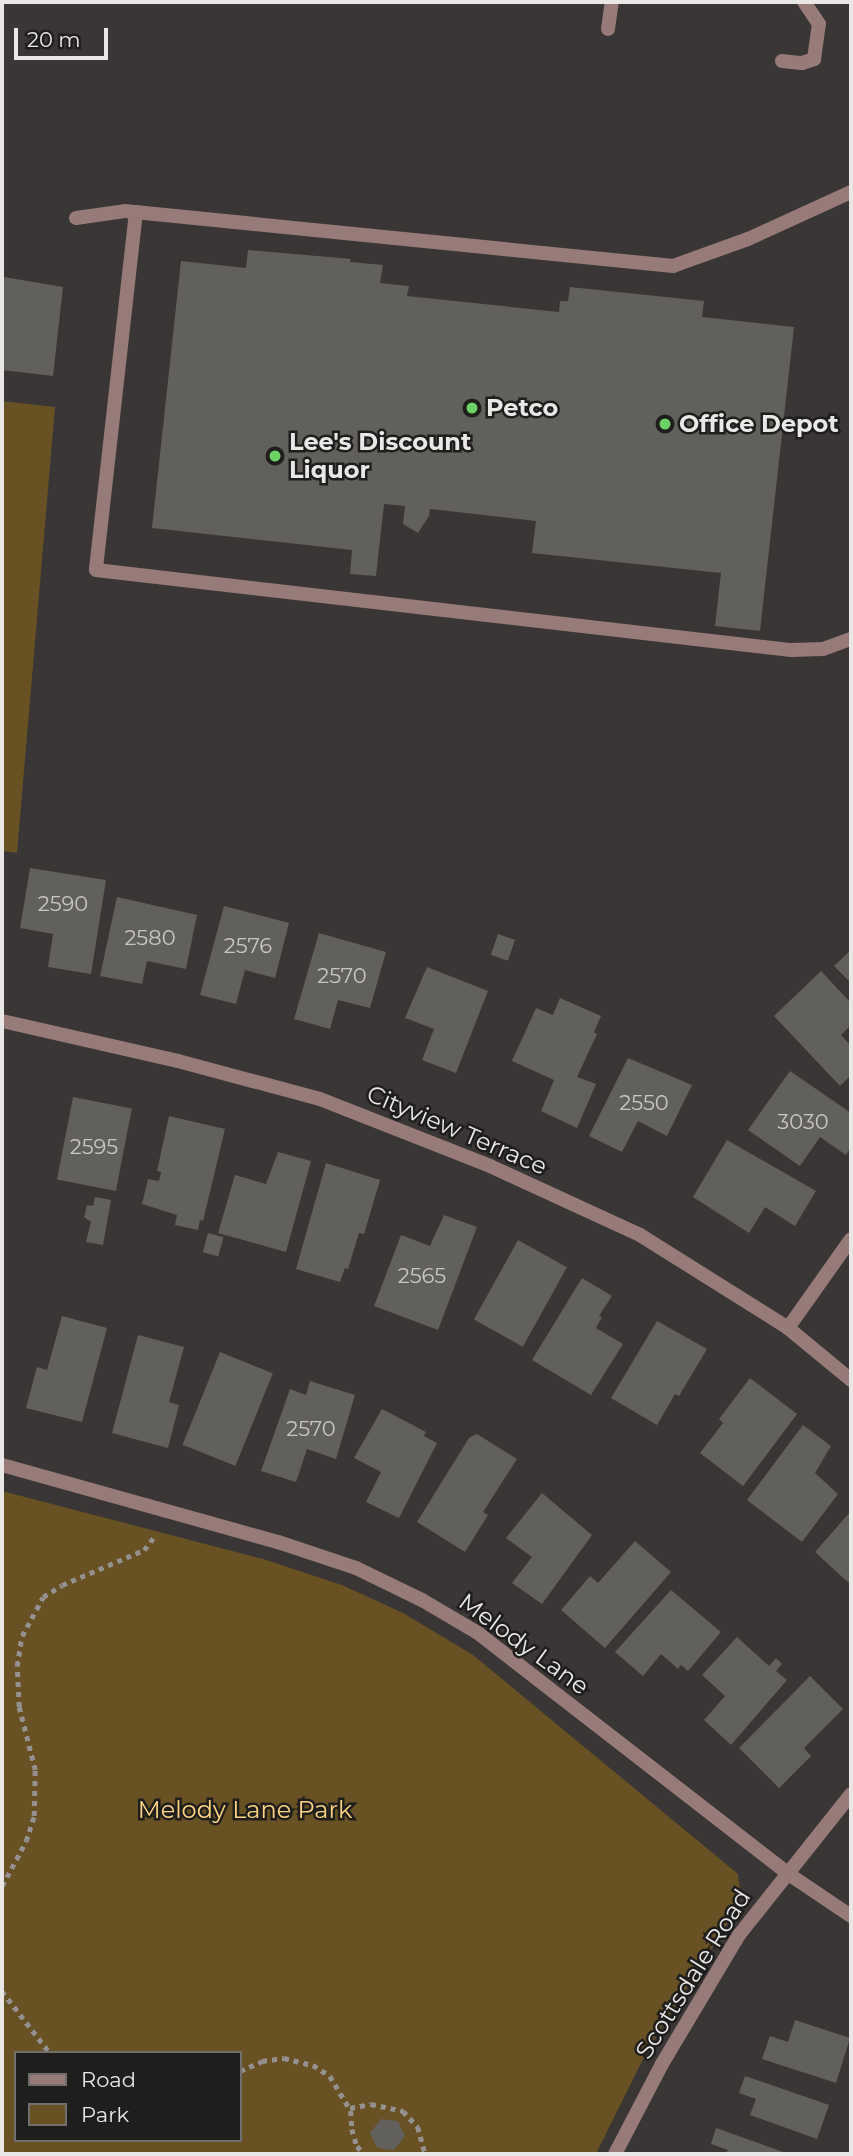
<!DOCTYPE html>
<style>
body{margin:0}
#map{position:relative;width:853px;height:2156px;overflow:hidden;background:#393635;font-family:Montserrat,sans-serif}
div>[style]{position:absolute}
.green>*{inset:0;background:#685223}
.building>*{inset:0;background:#62605d;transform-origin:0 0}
.path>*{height:4.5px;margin-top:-2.25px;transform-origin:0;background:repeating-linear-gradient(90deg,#949190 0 5px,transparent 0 10px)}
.service>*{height:14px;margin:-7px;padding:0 7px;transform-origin:7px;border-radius:7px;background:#977b78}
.minor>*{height:14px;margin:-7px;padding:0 7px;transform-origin:7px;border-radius:7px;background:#977b78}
.dots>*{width:19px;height:19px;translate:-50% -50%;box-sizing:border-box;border:4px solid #1f1e1d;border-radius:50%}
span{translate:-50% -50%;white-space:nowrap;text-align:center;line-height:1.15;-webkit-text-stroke:5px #1f1e1d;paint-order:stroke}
.number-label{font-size:21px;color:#c8c6c4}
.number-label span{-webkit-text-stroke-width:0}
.poi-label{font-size:24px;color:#eae8e7;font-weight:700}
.left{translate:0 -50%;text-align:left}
.street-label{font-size:24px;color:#eae8e7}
.park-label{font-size:24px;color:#fbd382}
.frame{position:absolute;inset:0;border:4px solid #eae8e7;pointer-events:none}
.legend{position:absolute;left:14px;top:2051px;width:228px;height:91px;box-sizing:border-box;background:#1f1e1d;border:2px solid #706f6e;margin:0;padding:9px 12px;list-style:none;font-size:21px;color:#eae8e7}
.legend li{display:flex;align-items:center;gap:14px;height:35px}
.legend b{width:35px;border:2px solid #706f6e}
.scale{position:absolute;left:14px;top:28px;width:94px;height:32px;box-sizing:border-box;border:4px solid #eae8e7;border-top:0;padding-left:9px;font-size:21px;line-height:24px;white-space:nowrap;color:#eae8e7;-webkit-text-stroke:5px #1f1e1d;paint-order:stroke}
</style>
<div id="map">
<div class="green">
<div style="clip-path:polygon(2px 401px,55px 407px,17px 853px,2px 851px)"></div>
<div style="clip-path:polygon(evenodd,2px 1491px,263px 1559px,342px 1585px,403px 1613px,473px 1655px,738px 1874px,740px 1891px,738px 1907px,648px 2049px,596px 2154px,2px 2154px,2px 1491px,16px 2053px,240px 2053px,240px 2140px,16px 2140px,16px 2053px)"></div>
</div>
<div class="building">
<div style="clip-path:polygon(248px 250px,351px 259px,350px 262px,383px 265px,380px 283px,409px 286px,407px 296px,559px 312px,560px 301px,568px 301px,570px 287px,704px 301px,702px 317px,794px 327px,760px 631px,715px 626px,721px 573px,532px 553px,536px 521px,430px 509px,429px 516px,418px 533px,403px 524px,405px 506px,384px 504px,376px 576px,350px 574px,352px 550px,152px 528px,181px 261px,246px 268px)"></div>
<div style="clip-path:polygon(4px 277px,63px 287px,53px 376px,2px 370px)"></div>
<div style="clip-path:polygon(30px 868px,106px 880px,91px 974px,48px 967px,53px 934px,20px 928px)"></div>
<div style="clip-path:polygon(117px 897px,197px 915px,186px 969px,147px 961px,142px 984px,100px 976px)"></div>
<div style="clip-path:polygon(224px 906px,289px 923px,275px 978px,245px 970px,236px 1004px,200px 995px)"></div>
<div style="clip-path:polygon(319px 933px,386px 952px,370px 1008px,338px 1000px,330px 1029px,294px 1019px)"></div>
<div style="left:498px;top:934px;width:18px;height:22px;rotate:19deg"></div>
<div style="clip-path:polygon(851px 950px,851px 983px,834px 966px)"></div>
<div style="clip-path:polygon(427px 967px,488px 991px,456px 1073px,422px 1060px,434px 1029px,405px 1018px)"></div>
<div style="clip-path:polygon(821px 971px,851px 1003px,851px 1025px,841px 1035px,851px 1046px,851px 1075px,840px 1086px,774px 1016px)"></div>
<div style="clip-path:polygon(560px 998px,601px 1016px,594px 1032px,597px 1034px,577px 1077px,596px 1084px,577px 1128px,541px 1111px,554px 1080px,512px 1061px,536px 1008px,553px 1015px)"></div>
<div style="clip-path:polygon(628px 1058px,692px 1085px,667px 1136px,638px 1121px,622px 1152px,589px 1136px)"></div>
<div style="clip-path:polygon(790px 1071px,851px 1113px,851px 1147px,846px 1155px,820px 1137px,800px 1166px,748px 1130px)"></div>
<div style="left:73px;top:1097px;width:60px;height:84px;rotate:11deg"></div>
<div style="clip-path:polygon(169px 1116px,225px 1129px,203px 1221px,200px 1220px,198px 1230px,175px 1225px,177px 1215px,142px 1204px,148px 1179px,159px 1181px,161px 1172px,157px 1171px)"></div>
<div style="clip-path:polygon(727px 1140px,816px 1191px,795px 1226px,765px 1207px,749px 1233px,693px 1197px)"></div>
<div style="clip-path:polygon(278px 1152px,311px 1161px,286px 1252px,218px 1233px,235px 1175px,266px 1184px)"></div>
<div style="clip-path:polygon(326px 1163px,380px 1180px,364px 1234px,359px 1233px,348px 1269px,345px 1268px,340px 1282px,296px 1269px)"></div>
<div style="clip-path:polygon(95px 1197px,111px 1200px,103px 1245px,86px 1242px,91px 1222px,84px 1217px,87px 1205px,93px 1206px)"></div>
<div style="clip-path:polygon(444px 1215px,477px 1227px,438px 1330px,374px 1306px,401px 1235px,430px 1246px)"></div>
<div style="left:208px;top:1233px;width:16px;height:20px;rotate:15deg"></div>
<div style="left:518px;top:1240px;width:56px;height:91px;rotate:29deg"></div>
<div style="clip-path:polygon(582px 1278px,612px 1296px,599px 1316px,602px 1317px,596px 1328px,623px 1344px,591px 1395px,532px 1360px)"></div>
<div style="clip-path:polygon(62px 1316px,107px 1328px,82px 1422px,26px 1408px,37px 1367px,47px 1370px)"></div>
<div style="clip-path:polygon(657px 1321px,707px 1349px,679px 1396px,675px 1394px,657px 1425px,611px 1398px)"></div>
<div style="clip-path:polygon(138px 1335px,184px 1347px,169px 1402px,179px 1405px,168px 1448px,112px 1433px)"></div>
<div style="left:220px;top:1352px;width:57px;height:100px;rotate:22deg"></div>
<div style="clip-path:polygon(750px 1378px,797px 1414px,743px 1486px,700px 1453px,723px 1423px,719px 1419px)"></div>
<div style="clip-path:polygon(310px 1381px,355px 1395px,336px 1459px,307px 1449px,296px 1482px,261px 1471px,290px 1389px,306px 1395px)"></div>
<div style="clip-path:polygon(382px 1409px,426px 1432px,424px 1436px,437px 1443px,399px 1518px,366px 1502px,381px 1472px,354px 1458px)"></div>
<div style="clip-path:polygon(803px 1425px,831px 1446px,815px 1473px,838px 1494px,802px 1542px,747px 1500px)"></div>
<div style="clip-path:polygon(477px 1434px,517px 1459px,483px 1512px,488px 1515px,465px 1552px,417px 1522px,469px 1438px)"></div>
<div style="clip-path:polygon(542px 1493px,592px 1535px,542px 1604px,512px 1583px,532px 1557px,506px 1538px)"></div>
<div style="clip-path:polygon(851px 1511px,851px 1585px,815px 1552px)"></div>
<div style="clip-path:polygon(635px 1541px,671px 1572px,605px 1648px,561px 1610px,590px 1576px,598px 1583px)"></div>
<div style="clip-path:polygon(671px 1590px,721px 1632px,688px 1671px,681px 1665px,678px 1669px,661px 1654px,643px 1676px,615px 1652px)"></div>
<div style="clip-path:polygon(737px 1637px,769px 1666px,776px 1658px,782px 1664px,776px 1671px,787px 1680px,731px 1745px,704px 1720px,725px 1696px,702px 1675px)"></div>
<div style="clip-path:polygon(810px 1676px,843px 1709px,804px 1748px,811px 1756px,779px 1788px,739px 1748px)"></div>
<div style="clip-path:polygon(795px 2020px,850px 2038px,836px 2083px,762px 2059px,770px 2036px,788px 2042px)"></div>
<div style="clip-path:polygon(745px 2076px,829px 2105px,817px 2139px,750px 2115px,756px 2099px,739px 2093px)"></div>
<div style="clip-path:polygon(381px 2119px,398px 2121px,405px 2136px,394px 2150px,377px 2148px,370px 2133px)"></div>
<div style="clip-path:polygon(716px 2128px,789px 2154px,726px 2154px,728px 2150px,711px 2144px)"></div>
</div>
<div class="path">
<div style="left:2px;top:1886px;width:51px;rotate:-61.9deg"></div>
<div style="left:26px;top:1841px;width:26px;rotate:-72deg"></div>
<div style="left:34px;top:1816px;width:46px;rotate:-88.8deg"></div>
<div style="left:35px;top:1770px;width:65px;rotate:-104.3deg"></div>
<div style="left:19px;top:1707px;width:41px;rotate:-92.8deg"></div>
<div style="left:17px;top:1666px;width:30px;rotate:-81deg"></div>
<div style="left:22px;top:1636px;width:44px;rotate:-61.7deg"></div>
<div style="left:43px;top:1597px;width:22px;rotate:-32deg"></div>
<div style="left:62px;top:1585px;width:89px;rotate:-23.1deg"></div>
<div style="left:144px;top:1550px;width:15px;rotate:-53deg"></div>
<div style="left:2px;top:1991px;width:78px;rotate:52.3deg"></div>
<div style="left:240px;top:2071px;width:24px;rotate:-24deg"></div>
<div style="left:262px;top:2061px;width:22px;rotate:-8deg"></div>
<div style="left:284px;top:2058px;width:30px;rotate:14deg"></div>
<div style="left:313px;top:2065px;width:20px;rotate:33deg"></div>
<div style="left:330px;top:2076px;width:41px;rotate:59deg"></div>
<div style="left:351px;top:2111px;width:18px;rotate:87deg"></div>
<div style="left:352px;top:2129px;width:18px;rotate:74deg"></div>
<div style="left:357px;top:2146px;width:11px;rotate:49deg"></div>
<div style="left:350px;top:2108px;width:21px;rotate:-11deg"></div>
<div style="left:371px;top:2104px;width:33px;rotate:12deg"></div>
<div style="left:403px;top:2111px;width:22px;rotate:47deg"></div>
<div style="left:418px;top:2127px;width:28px;rotate:75deg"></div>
</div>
<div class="service">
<div style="left:608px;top:29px;width:27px;rotate:-82deg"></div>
<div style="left:782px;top:61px;width:20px;rotate:6deg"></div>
<div style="left:802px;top:63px;width:13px;rotate:-18deg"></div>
<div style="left:814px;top:59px;width:35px;rotate:-82deg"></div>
<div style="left:819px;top:24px;width:27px;rotate:-124deg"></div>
<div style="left:136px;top:212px;width:360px;rotate:96.4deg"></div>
<div style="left:96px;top:570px;width:700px;rotate:6.57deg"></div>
<div style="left:791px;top:650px;width:32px;rotate:-2deg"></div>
<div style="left:823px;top:649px;width:30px;rotate:-20deg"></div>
<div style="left:76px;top:218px;width:49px;rotate:-8.1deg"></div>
<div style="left:125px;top:211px;width:551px;rotate:5.73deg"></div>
<div style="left:673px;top:266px;width:80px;rotate:-19.8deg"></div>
<div style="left:748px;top:239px;width:113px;rotate:-24.5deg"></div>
</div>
<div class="minor">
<div style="left:2px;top:1021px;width:180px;rotate:12.8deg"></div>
<div style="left:178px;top:1061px;width:147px;rotate:15deg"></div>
<div style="left:320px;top:1099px;width:183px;rotate:21.5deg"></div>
<div style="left:490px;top:1166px;width:165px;rotate:24.7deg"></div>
<div style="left:640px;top:1235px;width:175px;rotate:32.1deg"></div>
<div style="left:788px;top:1328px;width:82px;rotate:39.5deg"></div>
<div style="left:788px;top:1328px;width:109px;rotate:-54.7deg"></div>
<div style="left:2px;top:1465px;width:287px;rotate:15.6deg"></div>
<div style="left:278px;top:1542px;width:82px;rotate:18.4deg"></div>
<div style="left:356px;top:1568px;width:73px;rotate:25.9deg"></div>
<div style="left:422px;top:1600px;width:65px;rotate:30.5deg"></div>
<div style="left:478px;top:1633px;width:391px;rotate:37.8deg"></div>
<div style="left:787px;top:1873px;width:77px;rotate:33.9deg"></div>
<div style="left:615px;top:2154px;width:102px;rotate:-62.4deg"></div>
<div style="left:662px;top:2064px;width:150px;rotate:-59.2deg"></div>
<div style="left:739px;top:1935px;width:180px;rotate:-51.5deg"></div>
</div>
<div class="dots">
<div style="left:472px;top:408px;background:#6ad363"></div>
<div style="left:665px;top:424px;background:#6ad363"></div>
<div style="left:275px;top:456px;background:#6ad363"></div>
</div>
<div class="number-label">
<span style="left:63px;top:904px">2590</span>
<span style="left:150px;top:938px">2580</span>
<span style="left:248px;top:946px">2576</span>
<span style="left:342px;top:976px">2570</span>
<span style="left:644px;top:1103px">2550</span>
<span style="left:803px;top:1122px">3030</span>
<span style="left:94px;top:1147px">2595</span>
<span style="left:422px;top:1276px">2565</span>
<span style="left:311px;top:1429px">2570</span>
</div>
<div class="poi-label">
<span class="left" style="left:486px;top:408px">Petco</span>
<span class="left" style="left:679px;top:424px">Office Depot</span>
<span class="left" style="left:289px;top:456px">Lee's Discount<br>Liquor</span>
</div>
<div class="street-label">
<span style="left:457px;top:1130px;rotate:23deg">Cityview Terrace</span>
<span style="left:524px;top:1644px;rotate:36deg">Melody Lane</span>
<span style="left:693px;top:1974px;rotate:-58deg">Scottsdale Road</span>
</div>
<div class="park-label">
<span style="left:245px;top:1810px">Melody Lane Park</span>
</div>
<div class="frame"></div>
<ul class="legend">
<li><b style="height:9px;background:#977b78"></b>Road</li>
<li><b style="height:19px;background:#685223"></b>Park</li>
</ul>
<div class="scale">20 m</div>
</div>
